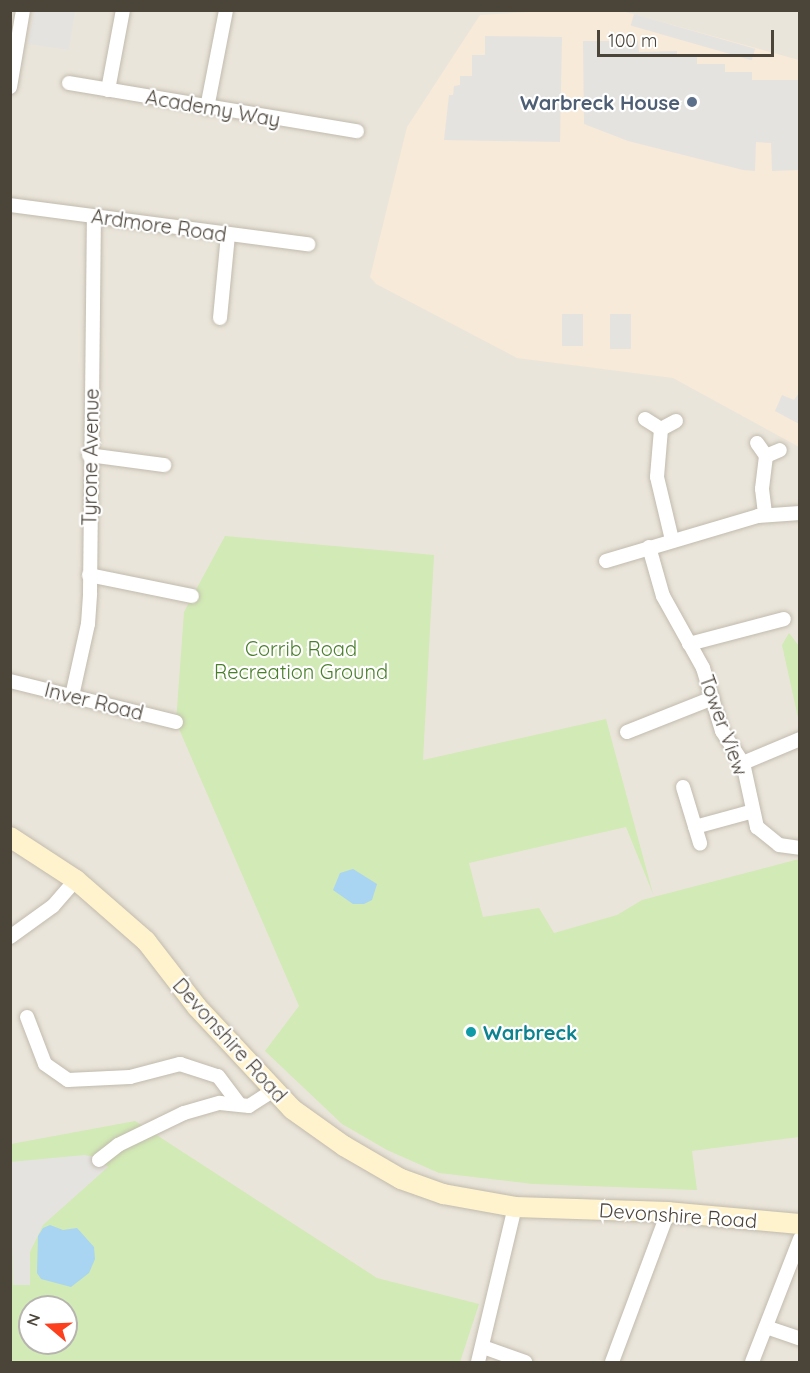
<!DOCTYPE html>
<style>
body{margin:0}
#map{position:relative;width:810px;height:1373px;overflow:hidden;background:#f6f3ec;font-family:Quicksand,sans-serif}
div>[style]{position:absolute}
.residential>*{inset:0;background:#eae5da}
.commercial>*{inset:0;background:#f7ead8}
.green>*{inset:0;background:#d2eab5}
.parking>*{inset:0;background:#e5e3e0;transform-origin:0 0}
.water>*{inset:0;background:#a9d4f2}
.roads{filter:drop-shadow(0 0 2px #c2bbae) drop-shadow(0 0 2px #c2bbae)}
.street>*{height:14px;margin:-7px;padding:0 7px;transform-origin:7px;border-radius:7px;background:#fff}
.secondary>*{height:20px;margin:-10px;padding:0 10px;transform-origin:10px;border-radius:10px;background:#fff3cd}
.dots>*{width:16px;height:16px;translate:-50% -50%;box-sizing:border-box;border:3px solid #fff;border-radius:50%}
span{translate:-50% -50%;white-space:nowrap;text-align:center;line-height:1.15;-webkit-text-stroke:4.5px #fff;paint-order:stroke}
.service-label{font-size:20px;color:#4e5e75;font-weight:700}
.right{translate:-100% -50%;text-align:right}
.street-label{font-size:20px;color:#4b4439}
.park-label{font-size:20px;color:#4a7f2a}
.culture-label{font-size:20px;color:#0d838f;font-weight:700}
.left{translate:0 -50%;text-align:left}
.frame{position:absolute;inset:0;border:12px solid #4b4439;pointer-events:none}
.north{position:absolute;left:18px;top:1295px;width:60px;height:60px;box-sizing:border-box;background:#fff;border:2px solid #b7b4b0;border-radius:50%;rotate:289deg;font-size:16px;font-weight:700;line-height:24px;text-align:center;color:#4b4439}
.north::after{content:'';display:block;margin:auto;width:21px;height:27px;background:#fc3f1d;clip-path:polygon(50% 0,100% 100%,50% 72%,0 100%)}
.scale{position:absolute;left:597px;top:30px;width:177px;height:27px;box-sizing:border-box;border:3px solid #4b4439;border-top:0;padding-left:8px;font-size:18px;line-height:21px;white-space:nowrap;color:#4b4439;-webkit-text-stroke:4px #fff;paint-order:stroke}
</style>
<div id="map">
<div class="residential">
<div style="clip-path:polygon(evenodd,10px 11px,799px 11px,799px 1362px,11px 1362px,10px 11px,30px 1307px,66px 1307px,66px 1343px,30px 1343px,30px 1307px)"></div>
</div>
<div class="commercial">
<div style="clip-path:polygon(563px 10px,622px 11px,799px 60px,799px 447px,673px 378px,517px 358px,376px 284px,370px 277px,407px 127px,480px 15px)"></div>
</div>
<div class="green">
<div style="clip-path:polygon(225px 536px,434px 555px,423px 760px,606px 719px,653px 894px,626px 827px,469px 863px,483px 917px,539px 908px,554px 933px,617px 915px,642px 900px,799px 859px,799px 1137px,692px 1151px,697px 1190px,533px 1184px,439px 1173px,387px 1150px,342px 1124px,265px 1051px,299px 1006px,176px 722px,184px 612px)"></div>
<div style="clip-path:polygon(789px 633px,799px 646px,799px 722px,782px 645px)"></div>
<div style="clip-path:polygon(evenodd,135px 1121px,377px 1278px,479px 1304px,460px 1362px,11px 1362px,11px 1144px,135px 1121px,30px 1307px,66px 1307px,66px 1343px,30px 1343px,30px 1307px)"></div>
</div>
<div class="parking">
<div style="clip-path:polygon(34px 11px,75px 11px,69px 50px,28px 44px)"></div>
<div style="left:634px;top:14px;width:126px;height:12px;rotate:16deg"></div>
<div style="clip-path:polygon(485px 36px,562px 37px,560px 142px,444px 140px,449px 95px,453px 95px,454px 86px,460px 85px,460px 76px,472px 76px,472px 55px,485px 55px)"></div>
<div style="clip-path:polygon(583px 41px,638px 41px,639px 52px,677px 51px,677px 56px,697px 56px,697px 64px,725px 64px,725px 72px,752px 72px,752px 80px,799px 80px,799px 170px,772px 171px,771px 143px,756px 142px,755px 171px,743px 170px,628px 141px,584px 124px)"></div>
<div style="left:562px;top:314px;width:21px;height:32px"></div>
<div style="left:610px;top:314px;width:21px;height:35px"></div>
<div style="clip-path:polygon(799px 393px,800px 393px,799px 424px,775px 411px,782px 395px,794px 400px)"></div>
<div style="clip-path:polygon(85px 1155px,96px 1157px,108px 1167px,43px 1225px,30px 1252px,30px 1285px,13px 1285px,10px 1162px)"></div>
</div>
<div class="water">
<div style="clip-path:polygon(353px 869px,377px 884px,372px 900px,364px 904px,353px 904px,333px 890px,340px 873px)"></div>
<div style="clip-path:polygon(50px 1225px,63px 1230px,77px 1228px,94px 1247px,95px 1259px,89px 1273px,71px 1287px,41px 1279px,37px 1273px,38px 1236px,43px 1228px)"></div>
</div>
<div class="roads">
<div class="street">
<div style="left:69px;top:83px;width:292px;rotate:9.5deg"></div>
<div style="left:10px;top:87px;width:78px;rotate:-80.4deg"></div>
<div style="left:108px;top:90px;width:81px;rotate:-79.4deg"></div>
<div style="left:207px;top:108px;width:100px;rotate:-79deg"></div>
<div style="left:10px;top:205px;width:301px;rotate:7.5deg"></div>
<div style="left:220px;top:318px;width:83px;rotate:-84.5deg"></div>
<div style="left:645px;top:419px;width:19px;rotate:32deg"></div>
<div style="left:661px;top:429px;width:48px;rotate:94.8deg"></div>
<div style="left:657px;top:477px;width:65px;rotate:76.6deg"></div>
<div style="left:661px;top:429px;width:17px;rotate:-28deg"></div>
<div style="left:757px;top:443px;width:16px;rotate:55deg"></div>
<div style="left:766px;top:456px;width:33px;rotate:97deg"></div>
<div style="left:762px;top:489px;width:25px;rotate:83deg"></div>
<div style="left:89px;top:455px;width:76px;rotate:7.6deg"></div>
<div style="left:766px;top:456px;width:15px;rotate:-23deg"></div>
<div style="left:649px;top:547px;width:51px;rotate:74.1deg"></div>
<div style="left:663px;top:596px;width:82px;rotate:60.9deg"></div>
<div style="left:703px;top:668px;width:66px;rotate:73.2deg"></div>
<div style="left:722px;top:731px;width:38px;rotate:57deg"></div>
<div style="left:743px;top:763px;width:66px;rotate:77.7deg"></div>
<div style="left:757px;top:827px;width:28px;rotate:39deg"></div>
<div style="left:779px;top:845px;width:21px;rotate:8deg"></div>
<div style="left:606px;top:561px;width:159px;rotate:-16.5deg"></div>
<div style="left:758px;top:516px;width:42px;rotate:-4.1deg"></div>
<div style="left:89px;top:575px;width:105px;rotate:11.5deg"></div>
<div style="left:689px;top:644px;width:98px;rotate:-14.7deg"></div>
<div style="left:10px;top:681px;width:171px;rotate:13.9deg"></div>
<div style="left:72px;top:696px;width:74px;rotate:-77.5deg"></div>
<div style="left:88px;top:624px;width:31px;rotate:-86deg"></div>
<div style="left:90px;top:593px;width:376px;rotate:-89.4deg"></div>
<div style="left:627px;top:732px;width:92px;rotate:-21.6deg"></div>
<div style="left:743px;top:763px;width:62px;rotate:-22.8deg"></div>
<div style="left:683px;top:787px;width:59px;rotate:73.1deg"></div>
<div style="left:695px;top:827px;width:57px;rotate:-15.3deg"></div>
<div style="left:10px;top:937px;width:53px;rotate:-35.8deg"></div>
<div style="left:53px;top:906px;width:35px;rotate:-49deg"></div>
<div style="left:27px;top:1017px;width:50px;rotate:69deg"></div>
<div style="left:45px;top:1064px;width:28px;rotate:35deg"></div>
<div style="left:68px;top:1080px;width:62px;rotate:-2.8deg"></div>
<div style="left:130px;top:1077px;width:52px;rotate:-14.6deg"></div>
<div style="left:180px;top:1064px;width:40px;rotate:18deg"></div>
<div style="left:218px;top:1076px;width:35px;rotate:53deg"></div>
<div style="left:99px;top:1160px;width:24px;rotate:-38deg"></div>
<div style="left:118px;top:1145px;width:73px;rotate:-25.9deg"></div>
<div style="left:184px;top:1113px;width:37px;rotate:-16deg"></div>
<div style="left:220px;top:1103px;width:29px;rotate:6deg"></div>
<div style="left:249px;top:1106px;width:27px;rotate:-33deg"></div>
<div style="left:766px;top:1327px;width:36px;rotate:19deg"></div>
<div style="left:483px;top:1347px;width:45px;rotate:19.7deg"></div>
<div style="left:478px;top:1362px;width:159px;rotate:-76.6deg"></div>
<div style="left:612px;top:1362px;width:160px;rotate:-69.5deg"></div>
<div style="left:752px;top:1362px;width:132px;rotate:-68.7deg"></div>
</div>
<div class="secondary">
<div style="left:10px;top:837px;width:79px;rotate:33.1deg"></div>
<div style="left:76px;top:880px;width:93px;rotate:41.1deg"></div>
<div style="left:146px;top:941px;width:83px;rotate:52.3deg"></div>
<div style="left:197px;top:1007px;width:139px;rotate:47deg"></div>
<div style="left:292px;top:1109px;width:64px;rotate:35.4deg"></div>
<div style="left:344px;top:1146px;width:66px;rotate:30.1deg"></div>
<div style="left:401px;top:1179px;width:45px;rotate:19.7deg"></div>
<div style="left:443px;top:1194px;width:73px;rotate:10.2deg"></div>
<div style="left:515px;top:1207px;width:153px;rotate:1.9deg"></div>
<div style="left:668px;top:1212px;width:133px;rotate:5.2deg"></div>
</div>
</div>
<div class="dots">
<div style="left:692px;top:102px;background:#5c6f8a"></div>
<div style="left:471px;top:1032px;background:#0f9aa8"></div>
</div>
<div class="service-label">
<span class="right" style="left:680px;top:102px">Warbreck House</span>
</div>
<div class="street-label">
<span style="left:213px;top:108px;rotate:10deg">Academy Way</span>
<span style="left:159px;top:225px;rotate:8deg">Ardmore Road</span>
<span style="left:90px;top:457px;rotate:-89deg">Tyrone Avenue</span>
<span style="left:94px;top:701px;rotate:14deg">Inver Road</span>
<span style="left:724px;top:725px;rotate:70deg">Tower View</span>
<span style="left:230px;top:1040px;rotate:48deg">Devonshire Road</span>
<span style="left:678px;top:1215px;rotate:4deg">Devonshire Road</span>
</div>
<div class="park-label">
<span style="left:301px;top:660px">Corrib Road<br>Recreation Ground</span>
</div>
<div class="culture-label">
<span class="left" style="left:483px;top:1032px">Warbreck</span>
</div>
<div class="frame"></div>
<div class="north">N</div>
<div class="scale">100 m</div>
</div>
